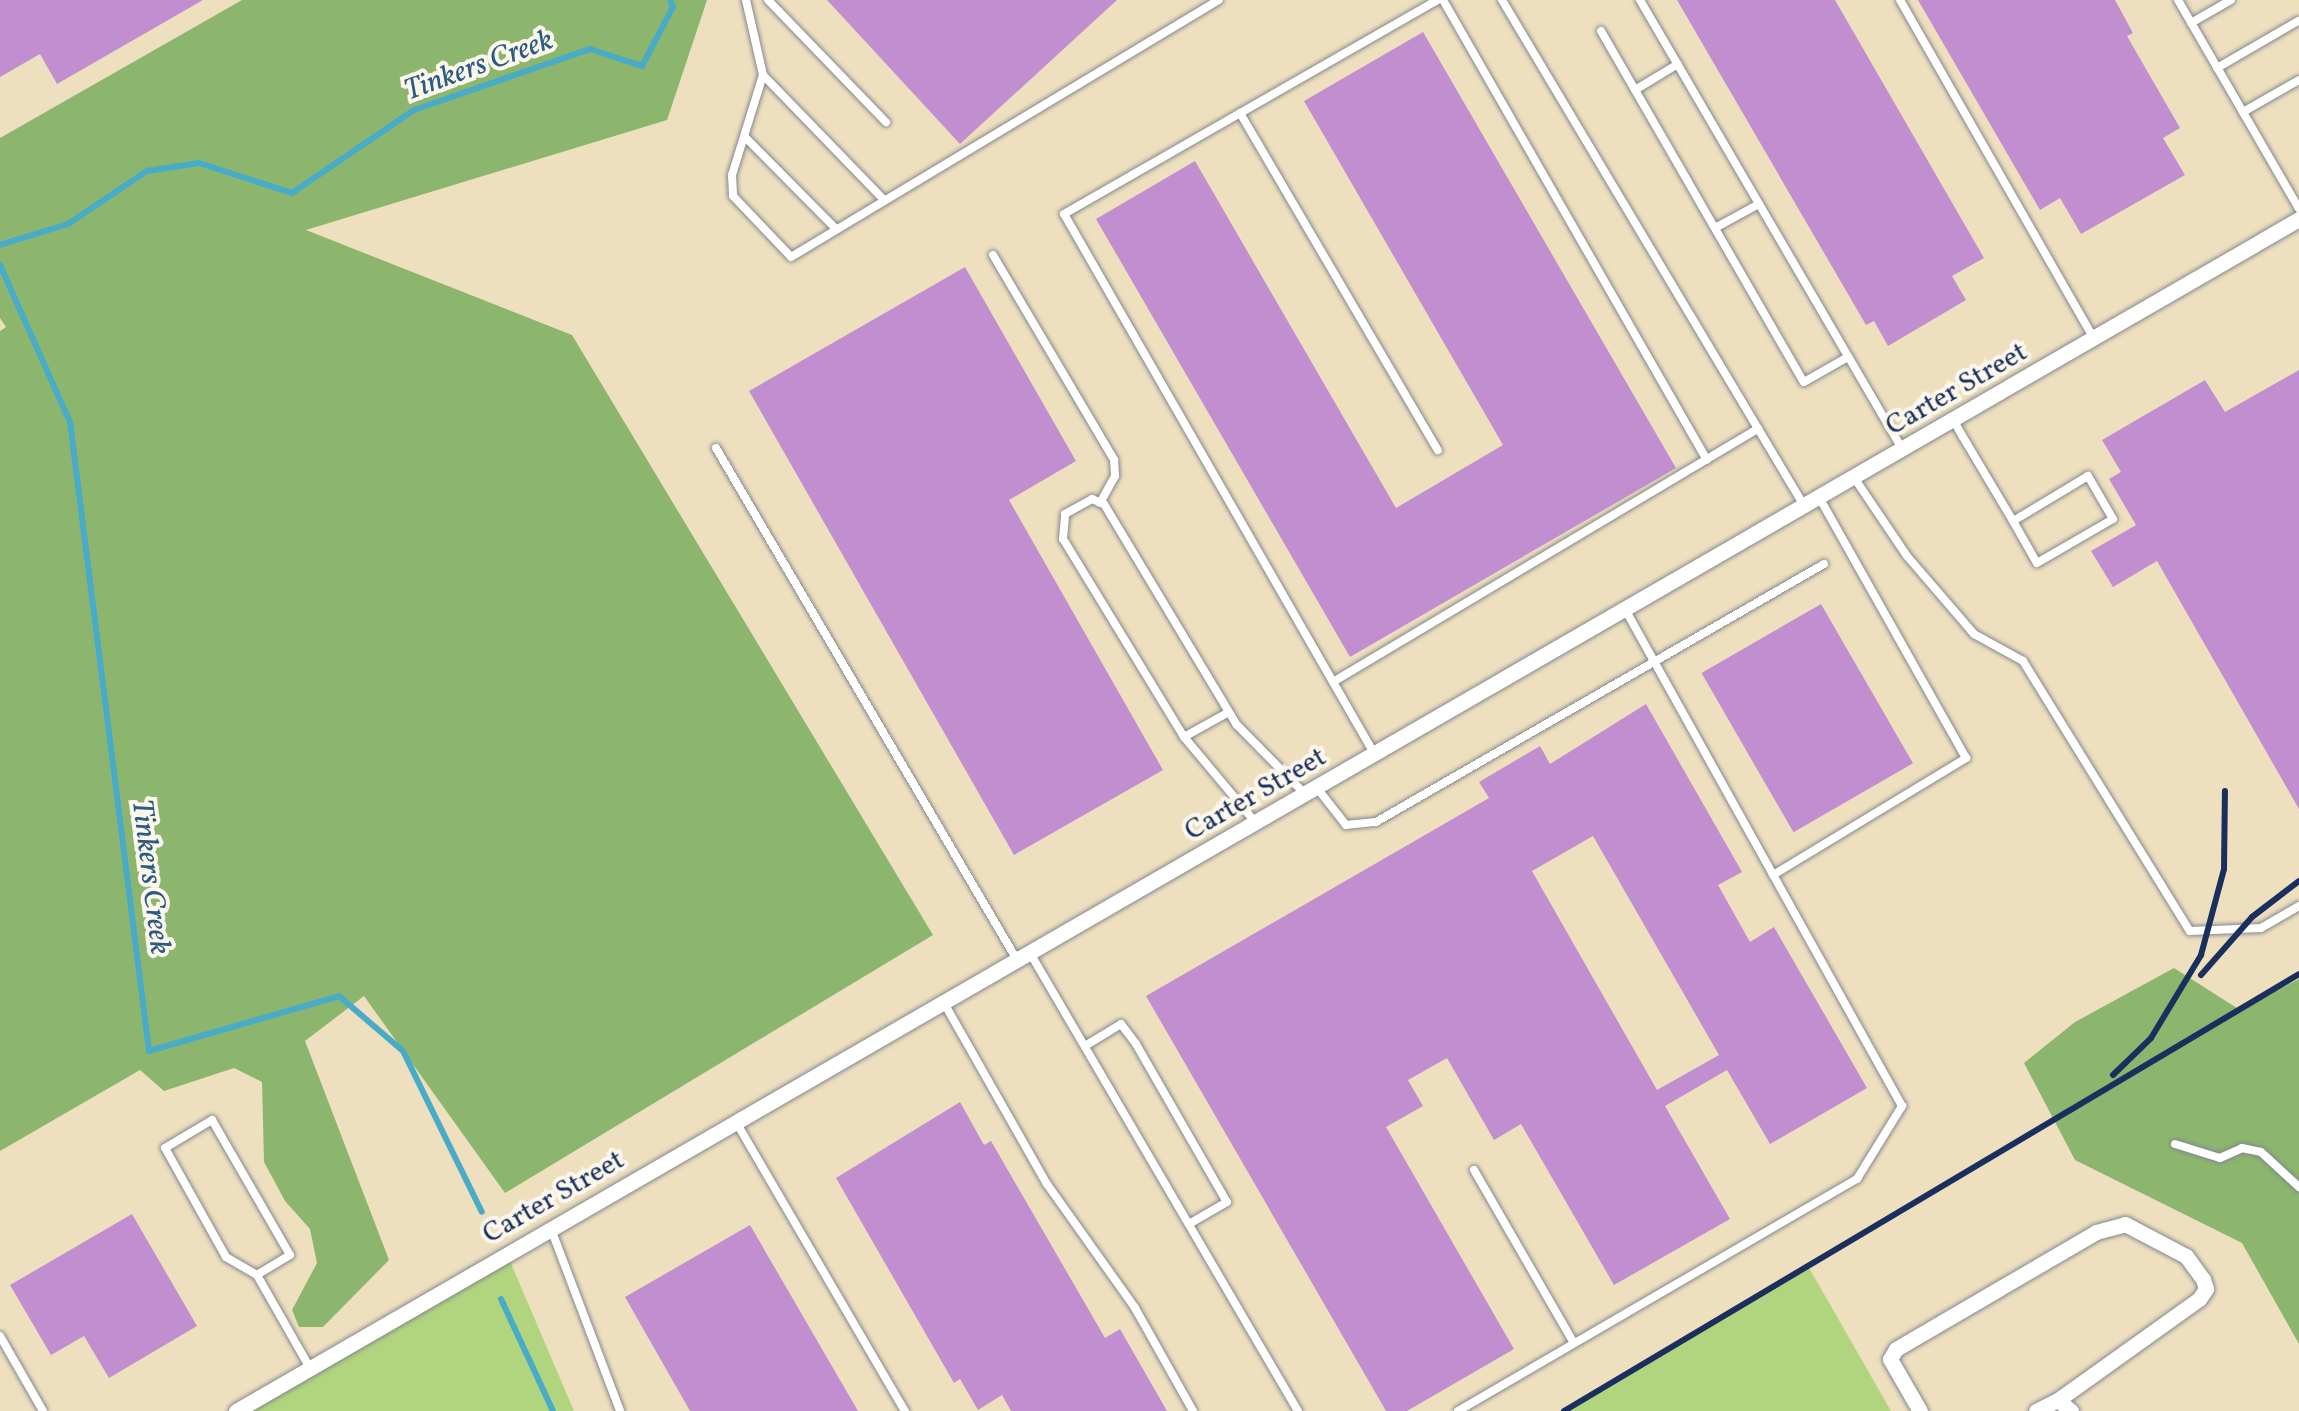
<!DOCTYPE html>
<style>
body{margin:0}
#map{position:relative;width:2299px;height:1411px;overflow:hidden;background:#eee0bf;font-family:Vollkorn,serif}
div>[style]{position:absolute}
.green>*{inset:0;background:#b1d57e}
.forest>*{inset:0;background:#8cb66d}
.stream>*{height:6px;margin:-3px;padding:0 3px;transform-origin:3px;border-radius:3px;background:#48abc7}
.building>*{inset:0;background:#c18fd0;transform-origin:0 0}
.roads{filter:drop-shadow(0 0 2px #84888e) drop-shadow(0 0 2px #84888e)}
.lane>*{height:8px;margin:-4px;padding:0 4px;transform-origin:4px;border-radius:4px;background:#fff}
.street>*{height:15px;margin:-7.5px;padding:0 7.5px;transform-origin:7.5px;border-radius:7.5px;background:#fff}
.rail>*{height:6px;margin:-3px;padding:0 3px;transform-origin:3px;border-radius:3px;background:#1b2f5e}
span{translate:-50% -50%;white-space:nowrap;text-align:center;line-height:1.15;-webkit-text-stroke:8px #fbf7ec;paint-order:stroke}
.street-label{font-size:28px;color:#1b2f5e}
.water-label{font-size:30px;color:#2b5a83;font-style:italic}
</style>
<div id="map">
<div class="green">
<div style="clip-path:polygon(507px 1254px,574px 1411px,236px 1411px)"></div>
<div style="clip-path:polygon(1808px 1266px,1891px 1411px,1564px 1411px,1616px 1381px)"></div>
</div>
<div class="forest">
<div style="clip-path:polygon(242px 0,707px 0,667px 120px,306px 230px,572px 335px,933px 935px,505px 1193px,364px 996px,305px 1041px,389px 1260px,323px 1327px,299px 1327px,292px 1310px,317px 1263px,310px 1229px,285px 1201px,264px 1162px,262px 1082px,234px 1068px,164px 1091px,140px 1070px,0 1151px,0 331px,6px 327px,0 318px,0 138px)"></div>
<div style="clip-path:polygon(2174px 968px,2240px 1010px,2299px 979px,2299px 1344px,2242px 1243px,2075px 1160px,2024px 1063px,2075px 1022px)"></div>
</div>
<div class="stream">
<div style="left:0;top:245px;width:71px;rotate:-17.2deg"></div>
<div style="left:68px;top:224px;width:95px;rotate:-33.9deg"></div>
<div style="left:147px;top:171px;width:53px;rotate:-8.7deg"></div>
<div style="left:199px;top:163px;width:98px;rotate:17.9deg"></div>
<div style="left:292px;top:193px;width:148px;rotate:-34.2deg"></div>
<div style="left:414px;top:110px;width:186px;rotate:-19.1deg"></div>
<div style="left:590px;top:49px;width:55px;rotate:18.1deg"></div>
<div style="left:642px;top:66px;width:67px;rotate:-62.3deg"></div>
<div style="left:673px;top:7px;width:8px;rotate:-113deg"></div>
<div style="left:0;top:265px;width:172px;rotate:66deg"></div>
<div style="left:70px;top:422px;width:634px;rotate:82.84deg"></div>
<div style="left:149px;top:1051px;width:198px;rotate:-16.1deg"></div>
<div style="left:339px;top:996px;width:84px;rotate:40.7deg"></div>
<div style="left:403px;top:1051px;width:179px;rotate:63.9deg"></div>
<div style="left:501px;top:1299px;width:123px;rotate:65.1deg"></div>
</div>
<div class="building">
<div style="clip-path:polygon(0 0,203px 0,57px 84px,40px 54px,0 77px)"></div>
<div style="clip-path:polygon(827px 0,1117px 0,960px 144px)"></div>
<div style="clip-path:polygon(1677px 0,1835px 0,1984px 258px,1952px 276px,1966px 300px,1888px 346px,1874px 321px,1866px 325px)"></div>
<div style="clip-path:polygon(1918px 0,2115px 0,2133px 33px,2127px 36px,2180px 128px,2163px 138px,2185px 175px,2081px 234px,2060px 198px,2040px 210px)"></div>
<div style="clip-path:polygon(1423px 32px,1676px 468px,1350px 657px,1096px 219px,1195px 161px,1396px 508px,1503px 445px,1304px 101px)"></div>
<div style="clip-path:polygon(965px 267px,1076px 461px,1009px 500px,1163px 770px,1014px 855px,749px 391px)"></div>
<div style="clip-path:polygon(2299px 370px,2299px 809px,2157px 561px,2113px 587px,2091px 551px,2136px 525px,2109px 479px,2121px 472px,2102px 440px,2205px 380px,2225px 412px)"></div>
<div style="left:1821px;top:604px;width:184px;height:138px;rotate:60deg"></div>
<div style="clip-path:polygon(evenodd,1646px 704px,1742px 872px,1718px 885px,1750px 942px,1774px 927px,1867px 1088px,1770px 1144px,1727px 1070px,1665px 1106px,1730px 1219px,1614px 1285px,1521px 1124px,1494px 1140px,1447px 1058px,1408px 1080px,1423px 1106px,1386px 1127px,1514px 1349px,1407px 1411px,1386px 1411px,1146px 996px,1489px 798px,1479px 782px,1540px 746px,1550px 764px,1646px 704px,1593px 836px,1719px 1055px,1657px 1090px,1532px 871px,1593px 836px)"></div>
<div style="clip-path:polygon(960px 1102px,984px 1145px,991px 1141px,1105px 1338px,1120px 1329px,1167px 1411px,1011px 1411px,1002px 1395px,978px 1410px,960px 1379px,954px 1383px,836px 1178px)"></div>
<div style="clip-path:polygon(132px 1214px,197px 1326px,109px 1378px,84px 1336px,51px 1355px,10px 1285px)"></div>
<div style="clip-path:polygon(750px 1225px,858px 1411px,690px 1411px,625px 1297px)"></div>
</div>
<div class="roads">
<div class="lane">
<div style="left:746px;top:0;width:77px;rotate:77.2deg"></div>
<div style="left:763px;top:75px;width:105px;rotate:107.2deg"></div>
<div style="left:732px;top:175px;width:21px;rotate:87deg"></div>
<div style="left:733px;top:196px;width:84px;rotate:46.4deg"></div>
<div style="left:791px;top:257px;width:499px;rotate:-31deg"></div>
<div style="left:768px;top:0;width:170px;rotate:46deg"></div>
<div style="left:1443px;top:0;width:530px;rotate:60.15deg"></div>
<div style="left:1502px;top:0;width:587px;rotate:59.15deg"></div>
<div style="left:1640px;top:0;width:518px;rotate:59.72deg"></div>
<div style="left:1900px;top:0;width:391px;rotate:60.2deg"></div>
<div style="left:2178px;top:0;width:241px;rotate:59.9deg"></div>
<div style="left:2191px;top:23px;width:46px;rotate:-29.9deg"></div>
<div style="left:1601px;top:31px;width:405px;rotate:60deg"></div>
<div style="left:1804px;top:382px;width:51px;rotate:-29.6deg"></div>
<div style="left:2217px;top:68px;width:94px;rotate:-30.1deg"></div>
<div style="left:763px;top:75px;width:174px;rotate:45.9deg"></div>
<div style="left:1635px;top:90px;width:50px;rotate:-31.2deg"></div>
<div style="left:2243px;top:112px;width:64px;rotate:-29.7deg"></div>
<div style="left:1240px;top:113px;width:391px;rotate:59.6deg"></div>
<div style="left:746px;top:138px;width:128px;rotate:45.3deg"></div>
<div style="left:1715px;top:228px;width:50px;rotate:-28.6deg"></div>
<div style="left:993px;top:255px;width:238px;rotate:59.4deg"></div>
<div style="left:1114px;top:460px;width:16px;rotate:86deg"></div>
<div style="left:1115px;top:476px;width:31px;rotate:119deg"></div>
<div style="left:1954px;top:421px;width:18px;rotate:61deg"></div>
<div style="left:1963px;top:437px;width:98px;rotate:59.2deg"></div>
<div style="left:2013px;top:521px;width:48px;rotate:60.3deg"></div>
<div style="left:2037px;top:563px;width:88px;rotate:-30.1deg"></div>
<div style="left:2113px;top:519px;width:50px;rotate:-120.2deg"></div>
<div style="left:2088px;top:476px;width:87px;rotate:149deg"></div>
<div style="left:716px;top:448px;width:594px;rotate:59.55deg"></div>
<div style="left:1855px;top:479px;width:93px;rotate:56deg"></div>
<div style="left:1907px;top:556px;width:103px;rotate:49.3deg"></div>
<div style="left:1974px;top:634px;width:56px;rotate:28.9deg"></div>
<div style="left:2023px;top:661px;width:317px;rotate:58.3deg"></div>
<div style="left:2190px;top:931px;width:71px;rotate:-2.4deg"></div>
<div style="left:2261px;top:928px;width:44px;rotate:-30.1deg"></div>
<div style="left:1333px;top:682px;width:495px;rotate:-30.8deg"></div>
<div style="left:1184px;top:737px;width:51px;rotate:-29.1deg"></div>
<div style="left:1375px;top:755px;width:624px;rotate:-119.89deg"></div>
<div style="left:1064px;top:214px;width:431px;rotate:-29.8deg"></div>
<div style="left:1317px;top:788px;width:47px;rotate:51.9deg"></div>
<div style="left:1346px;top:825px;width:30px;rotate:-6deg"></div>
<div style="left:1376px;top:822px;width:517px;rotate:-29.94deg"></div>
<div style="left:1256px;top:823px;width:112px;rotate:-129.9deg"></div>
<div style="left:1184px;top:737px;width:232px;rotate:-121.4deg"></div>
<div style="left:1063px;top:539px;width:25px;rotate:-85deg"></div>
<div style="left:1065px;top:514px;width:31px;rotate:-29deg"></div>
<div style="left:1092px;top:499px;width:13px;rotate:23deg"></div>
<div style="left:1104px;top:504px;width:258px;rotate:59deg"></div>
<div style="left:1237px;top:725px;width:98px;rotate:45.4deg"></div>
<div style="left:1773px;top:875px;width:226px;rotate:-31.2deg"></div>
<div style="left:1966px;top:758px;width:297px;rotate:-119.4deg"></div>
<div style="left:1030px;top:953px;width:531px;rotate:59.67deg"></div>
<div style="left:944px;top:1003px;width:208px;rotate:60.4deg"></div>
<div style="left:1047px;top:1184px;width:152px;rotate:54.6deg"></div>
<div style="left:1135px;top:1308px;width:118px;rotate:60.6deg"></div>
<div style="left:1085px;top:1046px;width:42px;rotate:-31.4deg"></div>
<div style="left:1121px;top:1024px;width:25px;rotate:53deg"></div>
<div style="left:1136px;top:1044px;width:182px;rotate:60.1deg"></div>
<div style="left:1227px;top:1202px;width:44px;rotate:149.9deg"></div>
<div style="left:736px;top:1122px;width:335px;rotate:59.7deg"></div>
<div style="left:2175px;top:1144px;width:47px;rotate:17.3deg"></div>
<div style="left:2220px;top:1158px;width:24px;rotate:-24deg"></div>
<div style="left:2242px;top:1148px;width:19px;rotate:12deg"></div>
<div style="left:2261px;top:1152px;width:52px;rotate:42.6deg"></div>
<div style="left:1474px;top:1170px;width:200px;rotate:60deg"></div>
<div style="left:551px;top:1229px;width:195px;rotate:69.2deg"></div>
<div style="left:257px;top:1275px;width:36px;rotate:-150deg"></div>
<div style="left:226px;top:1257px;width:125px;rotate:-119.2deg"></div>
<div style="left:165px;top:1148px;width:55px;rotate:-30.8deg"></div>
<div style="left:212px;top:1120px;width:156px;rotate:60deg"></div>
<div style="left:290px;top:1255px;width:39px;rotate:149deg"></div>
<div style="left:257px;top:1275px;width:107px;rotate:60.3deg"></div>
<div style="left:0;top:1336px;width:86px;rotate:60.2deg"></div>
<div style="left:1458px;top:1411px;width:462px;rotate:-30.2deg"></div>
<div style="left:1857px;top:1179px;width:86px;rotate:-58.3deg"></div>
<div style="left:1902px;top:1106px;width:567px;rotate:-119.14deg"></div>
</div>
<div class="street">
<div style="left:236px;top:1411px;width:2383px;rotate:-30.02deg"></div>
<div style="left:1920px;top:1411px;width:60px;rotate:-120deg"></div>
<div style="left:1890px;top:1359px;width:12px;rotate:-59deg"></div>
<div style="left:1896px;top:1349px;width:232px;rotate:-30.3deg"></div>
<div style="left:2096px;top:1232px;width:30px;rotate:-15deg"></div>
<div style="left:2125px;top:1224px;width:69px;rotate:27.7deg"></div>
<div style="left:2186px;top:1256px;width:29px;rotate:54deg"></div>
<div style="left:2203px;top:1279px;width:10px;rotate:73deg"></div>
<div style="left:2206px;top:1289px;width:12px;rotate:125deg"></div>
<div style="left:2199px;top:1299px;width:173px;rotate:144.4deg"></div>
<div style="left:2036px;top:1411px;width:25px;rotate:-27deg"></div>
<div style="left:2058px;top:1400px;width:17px;rotate:40deg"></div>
</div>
</div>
<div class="rail">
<div style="left:2201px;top:975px;width:77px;rotate:-48.7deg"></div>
<div style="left:2252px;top:917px;width:59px;rotate:-37.5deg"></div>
<div style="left:2113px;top:1075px;width:53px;rotate:-44.2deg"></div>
<div style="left:2151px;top:1038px;width:97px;rotate:-58.9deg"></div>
<div style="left:2201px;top:955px;width:89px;rotate:-75deg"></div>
<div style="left:2224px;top:869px;width:78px;rotate:-89.3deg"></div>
<div style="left:1564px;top:1411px;width:855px;rotate:-30.73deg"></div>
</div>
<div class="street-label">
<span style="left:1957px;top:390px;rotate:-30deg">Carter Street</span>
<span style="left:1256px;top:795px;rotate:-30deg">Carter Street</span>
<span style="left:554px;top:1198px;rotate:-30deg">Carter Street</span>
</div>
<div class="water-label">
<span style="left:479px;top:66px;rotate:-20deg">Tinkers Creek</span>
<span style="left:150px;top:877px;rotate:83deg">Tinkers Creek</span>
</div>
</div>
